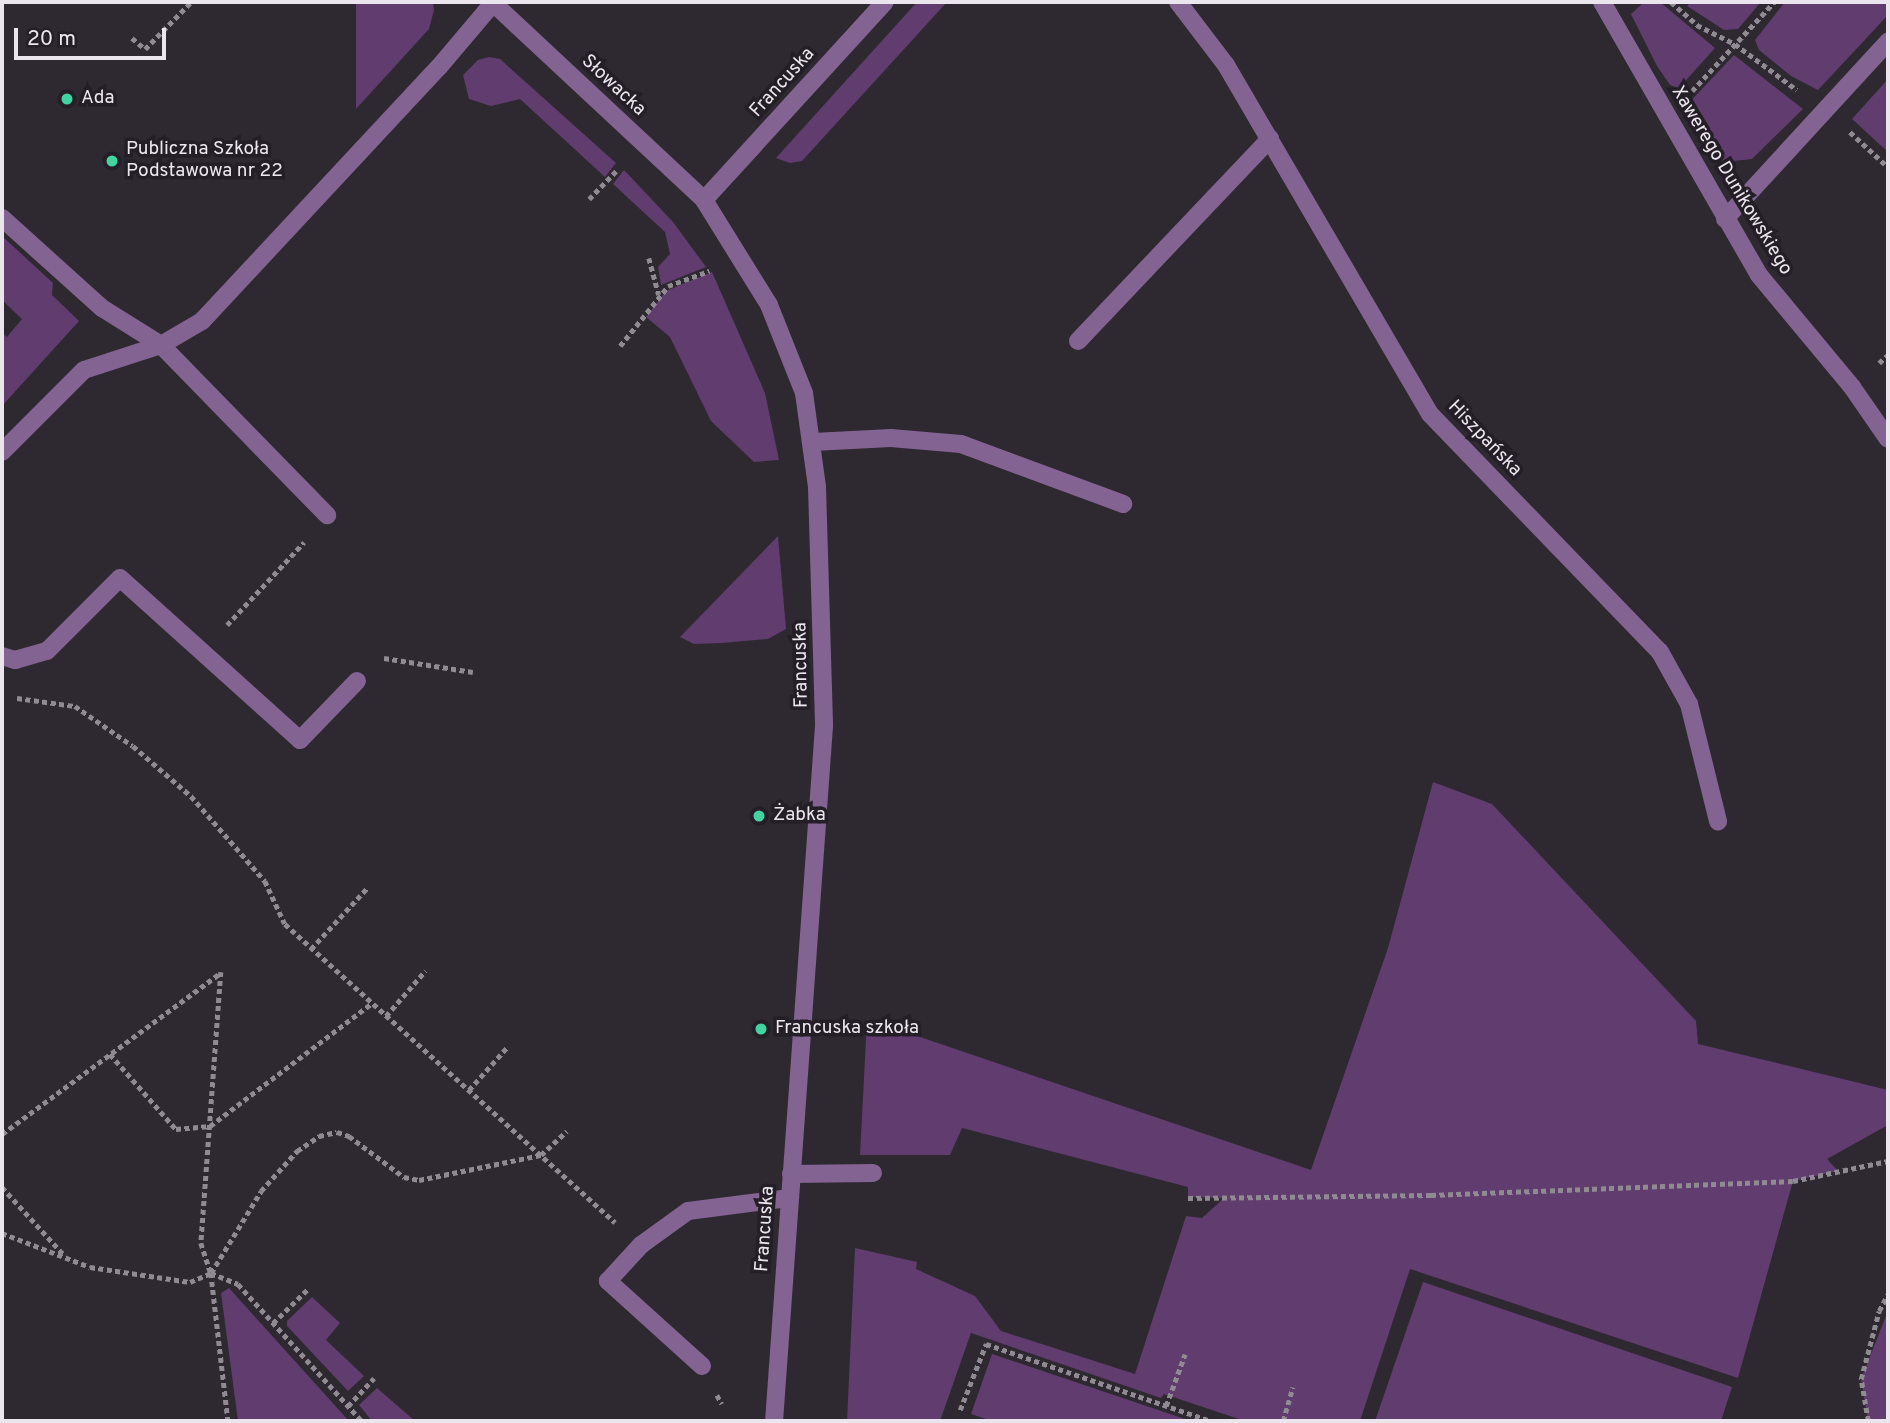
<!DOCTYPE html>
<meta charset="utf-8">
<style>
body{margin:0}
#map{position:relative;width:1890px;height:1423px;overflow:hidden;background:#2e2831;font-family:Overpass,sans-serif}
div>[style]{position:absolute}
.green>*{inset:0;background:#603c6f}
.path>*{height:4.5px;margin-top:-2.25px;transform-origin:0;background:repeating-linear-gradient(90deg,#908b93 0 5px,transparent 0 8.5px)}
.minor>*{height:18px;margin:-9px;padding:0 9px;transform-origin:9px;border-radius:9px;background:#836391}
.dots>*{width:19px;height:19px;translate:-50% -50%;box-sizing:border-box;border:4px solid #241e27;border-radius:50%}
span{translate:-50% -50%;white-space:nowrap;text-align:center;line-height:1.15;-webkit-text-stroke:7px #241e27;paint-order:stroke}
.street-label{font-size:19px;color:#ebe6ed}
.poi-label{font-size:19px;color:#ebe6ed}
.left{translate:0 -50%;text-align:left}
.frame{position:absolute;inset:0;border:4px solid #ebe6ed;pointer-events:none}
.scale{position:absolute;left:14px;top:28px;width:152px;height:32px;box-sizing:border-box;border:4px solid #ebe6ed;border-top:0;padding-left:9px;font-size:21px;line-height:24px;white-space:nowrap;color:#ebe6ed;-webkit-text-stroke:5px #241e27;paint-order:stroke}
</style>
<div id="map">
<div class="green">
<div style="clip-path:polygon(356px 2px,433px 2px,434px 10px,429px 29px,356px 109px)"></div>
<div style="clip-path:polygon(917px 2px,947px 2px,802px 161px,790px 163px,776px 158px)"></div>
<div style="clip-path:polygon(1644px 2px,1660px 2px,1715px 48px,1679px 88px,1670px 85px,1657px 66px,1631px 14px)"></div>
<div style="clip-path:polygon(1691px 2px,1761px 2px,1738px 29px,1724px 30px,1687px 6px)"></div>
<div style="clip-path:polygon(1785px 2px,1888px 2px,1888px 15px,1818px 90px,1791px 76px,1759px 50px,1755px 40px)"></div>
<div style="clip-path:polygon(1734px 55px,1803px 109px,1752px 159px,1724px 162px,1709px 155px,1683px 109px)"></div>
<div style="clip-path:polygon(489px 57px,500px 59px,616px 163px,605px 177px,520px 99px,491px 106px,469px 99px,463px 75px,478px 60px)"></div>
<div style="clip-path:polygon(1888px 79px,1888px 152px,1852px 119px)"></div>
<div style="clip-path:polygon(624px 170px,673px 222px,706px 267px,661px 285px,658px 267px,670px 254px,665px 232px,613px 184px)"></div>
<div style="clip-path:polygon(2px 236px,53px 283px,52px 295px,79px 321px,2px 406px,2px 333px,7px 337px,22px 319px,2px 300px)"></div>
<div style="clip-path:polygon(712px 272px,765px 393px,779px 460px,754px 462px,711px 421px,670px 337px,646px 317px,666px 291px)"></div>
<div style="clip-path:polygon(778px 536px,786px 629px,768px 639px,722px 643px,694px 644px,680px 637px)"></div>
<div style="clip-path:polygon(1433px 782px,1492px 804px,1696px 1021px,1698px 1044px,1888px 1090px,1888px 1125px,1827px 1159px,1838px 1171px,1793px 1181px,1738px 1378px,1410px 1269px,1360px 1421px,1245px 1421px,1164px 1394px,1161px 1398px,971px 1333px,940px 1421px,847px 1421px,855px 1248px,917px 1262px,916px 1269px,975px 1296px,1001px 1331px,1135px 1374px,1186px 1216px,1202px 1218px,1224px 1198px,1188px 1197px,1188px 1187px,962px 1128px,950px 1155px,860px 1155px,867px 1019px,1311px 1170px,1388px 948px)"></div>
<div style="clip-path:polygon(1423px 1282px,1732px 1387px,1721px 1421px,1375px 1421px)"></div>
<div style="clip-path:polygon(229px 1288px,349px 1421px,238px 1421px,221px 1293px)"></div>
<div style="clip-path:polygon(312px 1297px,340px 1323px,326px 1340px,364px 1376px,348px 1391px,287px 1326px,287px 1321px)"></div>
<div style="clip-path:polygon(1888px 1311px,1888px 1421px,1868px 1421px,1861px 1379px)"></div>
<div style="clip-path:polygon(992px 1354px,1191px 1421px,992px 1421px,971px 1414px)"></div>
<div style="clip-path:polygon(377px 1388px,415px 1421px,372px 1421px,359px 1405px)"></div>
</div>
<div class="path">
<div style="left:1671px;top:2px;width:35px;rotate:41deg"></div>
<div style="left:1697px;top:25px;width:42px;rotate:26.6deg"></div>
<div style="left:1735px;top:44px;width:77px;rotate:36.6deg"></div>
<div style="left:132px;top:38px;width:17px;rotate:40deg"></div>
<div style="left:145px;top:49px;width:66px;rotate:-45.6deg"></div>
<div style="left:1692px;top:91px;width:121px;rotate:-47.3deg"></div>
<div style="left:1850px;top:132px;width:49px;rotate:42.5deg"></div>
<div style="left:589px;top:199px;width:42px;rotate:-46deg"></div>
<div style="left:649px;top:258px;width:38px;rotate:75deg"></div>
<div style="left:620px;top:346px;width:77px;rotate:-51.3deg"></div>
<div style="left:668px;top:286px;width:44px;rotate:-20.1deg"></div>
<div style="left:1879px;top:363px;width:12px;rotate:-42deg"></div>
<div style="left:227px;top:625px;width:113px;rotate:-47.1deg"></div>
<div style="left:384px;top:658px;width:90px;rotate:8.9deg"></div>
<div style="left:17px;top:698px;width:59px;rotate:7.9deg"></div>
<div style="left:75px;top:706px;width:70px;rotate:34.6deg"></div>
<div style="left:133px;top:746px;width:77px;rotate:40.8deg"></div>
<div style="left:191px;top:796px;width:113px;rotate:49deg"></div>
<div style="left:265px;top:881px;width:47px;rotate:65.1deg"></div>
<div style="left:285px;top:924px;width:445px;rotate:42.1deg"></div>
<div style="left:311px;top:949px;width:84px;rotate:-47.4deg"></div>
<div style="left:221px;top:972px;width:272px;rotate:94.2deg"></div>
<div style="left:201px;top:1243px;width:32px;rotate:72deg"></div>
<div style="left:211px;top:1273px;width:149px;rotate:83.4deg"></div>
<div style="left:386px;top:1016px;width:60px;rotate:-49.1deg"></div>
<div style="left:110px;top:1054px;width:100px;rotate:48.7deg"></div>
<div style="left:176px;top:1129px;width:34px;rotate:-5deg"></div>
<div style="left:210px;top:1126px;width:203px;rotate:-37.2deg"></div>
<div style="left:469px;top:1090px;width:59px;rotate:-48.4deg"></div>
<div style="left:2px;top:1134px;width:271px;rotate:-36.4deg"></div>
<div style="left:2px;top:1187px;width:93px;rotate:47.6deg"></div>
<div style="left:1188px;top:1198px;width:243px;rotate:-0.7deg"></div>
<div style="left:1431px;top:1195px;width:362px;rotate:-2.2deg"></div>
<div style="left:1793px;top:1181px;width:97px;rotate:-11.9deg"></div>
<div style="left:2px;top:1233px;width:94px;rotate:21.1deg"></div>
<div style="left:90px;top:1267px;width:101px;rotate:8.5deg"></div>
<div style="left:190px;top:1282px;width:23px;rotate:-23deg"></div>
<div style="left:211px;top:1273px;width:96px;rotate:-58.6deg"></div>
<div style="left:261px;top:1191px;width:54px;rotate:-48deg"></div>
<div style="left:297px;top:1151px;width:27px;rotate:-34deg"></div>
<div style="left:319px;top:1136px;width:18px;rotate:-13deg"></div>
<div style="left:337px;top:1132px;width:13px;rotate:18deg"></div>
<div style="left:349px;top:1136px;width:69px;rotate:36.7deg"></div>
<div style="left:404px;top:1177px;width:15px;rotate:11deg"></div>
<div style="left:419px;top:1180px;width:125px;rotate:-11.6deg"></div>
<div style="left:541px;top:1155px;width:35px;rotate:-43deg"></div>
<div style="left:211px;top:1273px;width:29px;rotate:22deg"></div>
<div style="left:238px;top:1284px;width:185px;rotate:47.9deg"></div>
<div style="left:273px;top:1323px;width:50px;rotate:-44.2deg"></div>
<div style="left:717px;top:1395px;width:10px;rotate:61deg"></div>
<div style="left:348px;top:1406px;width:38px;rotate:-47deg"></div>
<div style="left:1166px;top:1406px;width:55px;rotate:-69.9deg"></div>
<div style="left:960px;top:1410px;width:71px;rotate:-68.5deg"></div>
<div style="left:986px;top:1344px;width:238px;rotate:18.9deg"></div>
<div style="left:1283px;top:1421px;width:35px;rotate:-74deg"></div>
<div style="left:1868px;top:1421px;width:43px;rotate:-99.5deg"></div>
<div style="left:1861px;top:1379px;width:70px;rotate:-75.2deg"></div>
<div style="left:1879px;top:1311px;width:19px;rotate:-62deg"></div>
</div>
<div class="minor">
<div style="left:492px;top:2px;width:290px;rotate:43deg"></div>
<div style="left:704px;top:200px;width:123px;rotate:58.2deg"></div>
<div style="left:769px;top:305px;width:95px;rotate:68.3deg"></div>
<div style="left:804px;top:393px;width:95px;rotate:82.1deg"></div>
<div style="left:817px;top:487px;width:239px;rotate:88.3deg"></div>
<div style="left:824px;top:726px;width:697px;rotate:94.11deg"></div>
<div style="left:1178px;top:2px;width:79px;rotate:52.7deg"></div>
<div style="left:1226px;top:65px;width:404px;rotate:59.7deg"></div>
<div style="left:1430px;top:414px;width:331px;rotate:46deg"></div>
<div style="left:1660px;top:652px;width:60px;rotate:60.9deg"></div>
<div style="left:1689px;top:704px;width:121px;rotate:76.1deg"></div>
<div style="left:1602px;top:2px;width:315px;rotate:60.1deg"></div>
<div style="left:1759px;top:275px;width:146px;rotate:50.3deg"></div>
<div style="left:1852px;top:387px;width:63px;rotate:55.3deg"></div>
<div style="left:704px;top:200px;width:268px;rotate:-47.6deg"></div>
<div style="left:2px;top:218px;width:135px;rotate:42deg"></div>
<div style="left:102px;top:308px;width:70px;rotate:32.1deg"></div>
<div style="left:161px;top:345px;width:238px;rotate:45.7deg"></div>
<div style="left:1725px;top:219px;width:241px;rotate:-47.4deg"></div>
<div style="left:1078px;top:341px;width:279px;rotate:-46.5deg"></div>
<div style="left:813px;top:442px;width:78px;rotate:-2.9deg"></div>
<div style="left:891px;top:438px;width:70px;rotate:4.9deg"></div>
<div style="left:961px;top:444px;width:173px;rotate:20.3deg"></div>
<div style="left:2px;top:452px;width:116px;rotate:-45deg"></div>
<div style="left:84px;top:370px;width:81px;rotate:-18deg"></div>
<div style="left:161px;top:345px;width:48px;rotate:-30.3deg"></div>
<div style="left:202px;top:321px;width:347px;rotate:-47deg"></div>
<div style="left:439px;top:67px;width:85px;rotate:-49.8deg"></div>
<div style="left:2px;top:656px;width:14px;rotate:17deg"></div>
<div style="left:15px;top:660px;width:33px;rotate:-16deg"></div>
<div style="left:47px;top:651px;width:103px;rotate:-45deg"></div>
<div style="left:120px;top:578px;width:242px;rotate:42deg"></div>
<div style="left:300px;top:740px;width:82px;rotate:-46deg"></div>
<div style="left:791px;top:1174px;width:82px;rotate:-0.7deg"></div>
<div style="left:702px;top:1366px;width:127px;rotate:-137.9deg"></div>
<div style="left:608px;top:1281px;width:49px;rotate:-47.5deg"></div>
<div style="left:641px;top:1245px;width:58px;rotate:-35.9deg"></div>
<div style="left:688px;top:1211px;width:103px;rotate:-7.3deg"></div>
</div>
<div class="dots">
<div style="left:67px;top:99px;background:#42d4a0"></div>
<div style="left:112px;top:161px;background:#42d4a0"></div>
<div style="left:759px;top:816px;background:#42d4a0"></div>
<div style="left:761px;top:1029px;background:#42d4a0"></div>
</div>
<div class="street-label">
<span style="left:783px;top:83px;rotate:-48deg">Francuska</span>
<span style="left:613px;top:86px;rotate:43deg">Słowacka</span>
<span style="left:1731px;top:181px;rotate:59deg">Xawerego Dunikowskiego</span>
<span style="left:1484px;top:439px;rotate:46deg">Hiszpańska</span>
<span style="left:802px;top:665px;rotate:-91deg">Francuska</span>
<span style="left:766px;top:1229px;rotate:-86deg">Francuska</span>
</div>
<div class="poi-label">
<span class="left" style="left:81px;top:99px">Ada</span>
<span class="left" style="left:126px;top:161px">Publiczna Szkoła<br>Podstawowa nr 22</span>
<span class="left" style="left:773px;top:816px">Żabka</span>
<span class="left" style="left:775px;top:1029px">Francuska szkoła</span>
</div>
<div class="frame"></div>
<div class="scale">20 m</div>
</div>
